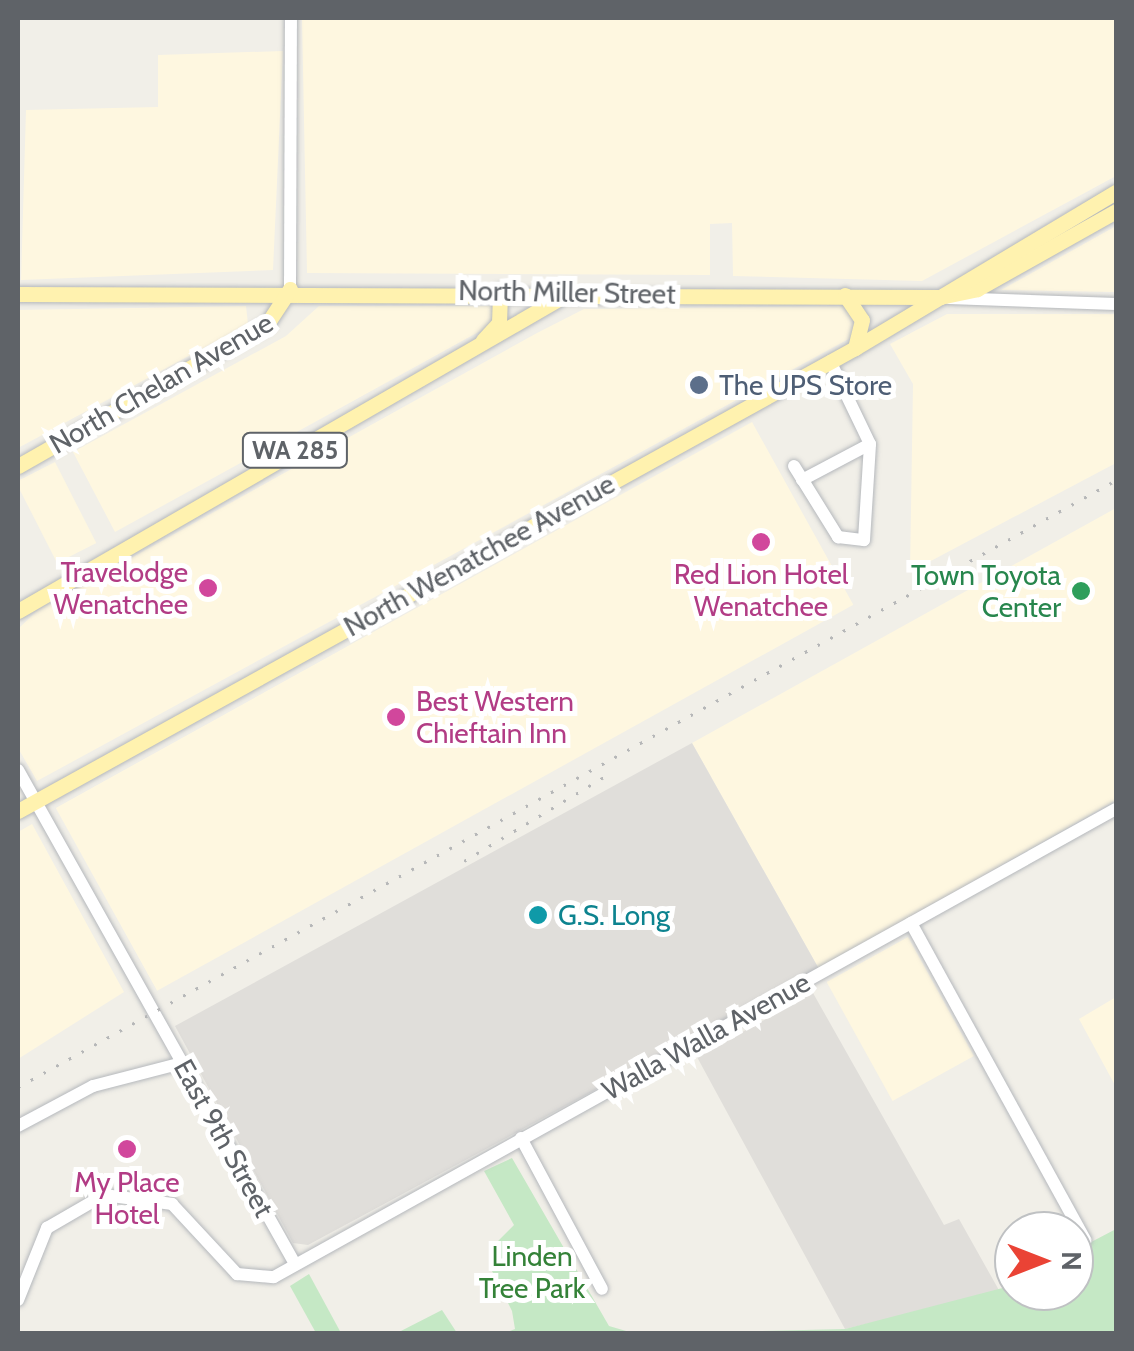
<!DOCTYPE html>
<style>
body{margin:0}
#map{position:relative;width:1134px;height:1351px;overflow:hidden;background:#f1efe8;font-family:Cabin,sans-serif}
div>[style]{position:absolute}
.commercial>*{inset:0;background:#fef7e0;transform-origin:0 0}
.industrial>*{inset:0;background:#e0deda}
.green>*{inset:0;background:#c5e8c5}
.roads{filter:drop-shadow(0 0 2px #b5b8bc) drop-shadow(0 0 2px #b5b8bc)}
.minor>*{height:12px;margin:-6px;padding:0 6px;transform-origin:6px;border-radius:6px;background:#fff}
.major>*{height:15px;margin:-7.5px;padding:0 7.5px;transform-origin:7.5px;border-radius:7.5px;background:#fff2af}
.rail>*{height:2.5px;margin-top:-1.25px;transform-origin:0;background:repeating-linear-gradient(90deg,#b6b7b8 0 2.5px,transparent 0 14.5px)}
.dots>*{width:28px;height:28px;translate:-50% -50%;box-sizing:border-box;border:5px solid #fff;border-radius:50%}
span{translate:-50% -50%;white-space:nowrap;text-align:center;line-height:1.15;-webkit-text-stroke:10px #fff;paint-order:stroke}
.shield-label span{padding:2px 8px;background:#fff;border:2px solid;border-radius:8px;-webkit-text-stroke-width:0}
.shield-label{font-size:25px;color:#5f6368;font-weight:700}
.street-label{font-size:28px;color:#5f6368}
.service-label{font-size:28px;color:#4e5e75}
.left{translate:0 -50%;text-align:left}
.hotel-label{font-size:28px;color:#b23c85}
.right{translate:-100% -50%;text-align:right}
.leisure-label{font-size:28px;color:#27864d}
.culture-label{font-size:28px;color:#0d838f}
.park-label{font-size:28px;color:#348238}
.frame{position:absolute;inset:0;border:20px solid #5f6368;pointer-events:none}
.north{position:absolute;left:994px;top:1211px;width:100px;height:100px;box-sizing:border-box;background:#fff;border:2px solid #bfc1c3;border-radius:50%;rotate:90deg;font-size:28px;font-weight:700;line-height:40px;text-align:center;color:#5f6368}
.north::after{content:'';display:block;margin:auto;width:35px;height:45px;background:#ea4335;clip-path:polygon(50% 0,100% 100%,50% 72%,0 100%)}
</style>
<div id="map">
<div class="commercial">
<div style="clip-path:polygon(302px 18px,1116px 18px,1116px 176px,922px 281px,733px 276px,732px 223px,710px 224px,710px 275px,307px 273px)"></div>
<div style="clip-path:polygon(283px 51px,273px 270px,21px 280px,26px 110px,158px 107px,158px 55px)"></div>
<div style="clip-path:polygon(1116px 226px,1116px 292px,1001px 290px)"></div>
<div style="clip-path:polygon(246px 306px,248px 324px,18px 448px,18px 310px)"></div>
<div style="clip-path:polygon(319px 306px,493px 306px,493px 324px,115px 532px,73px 452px,286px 336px)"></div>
<div style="clip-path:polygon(852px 306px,856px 335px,37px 781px,18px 748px,18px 629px,39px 609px,537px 333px,584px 309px)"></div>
<div style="clip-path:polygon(947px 314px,1116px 314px,1116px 463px,910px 572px,913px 384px,890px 344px)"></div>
<div style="left:752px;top:422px;width:209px;height:796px;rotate:61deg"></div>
<div style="left:55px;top:462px;width:91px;height:44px;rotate:63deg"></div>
<div style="clip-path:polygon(1116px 508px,1116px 800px,819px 969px,692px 743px)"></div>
<div style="clip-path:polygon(32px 824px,124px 992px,18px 1059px,18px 832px)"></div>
<div style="left:908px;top:937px;width:136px;height:93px;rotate:61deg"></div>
<div style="clip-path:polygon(1116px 997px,1116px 1087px,1079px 1019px)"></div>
</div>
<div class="industrial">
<div style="clip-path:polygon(692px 743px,819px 969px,308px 1245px,293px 1243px,175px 1026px)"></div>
<div style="clip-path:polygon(813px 993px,944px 1225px,959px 1219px,1000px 1292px,845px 1329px,697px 1057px)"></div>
</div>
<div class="green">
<div style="clip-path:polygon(512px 1158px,609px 1326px,633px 1333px,505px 1333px,515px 1329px,512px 1311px,491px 1269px,495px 1244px,514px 1225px,484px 1171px)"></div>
<div style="clip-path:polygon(1116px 1229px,1116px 1333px,646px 1334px,845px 1329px,1014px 1285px,1074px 1291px,1074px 1251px)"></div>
<div style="clip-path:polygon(309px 1274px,341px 1333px,316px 1333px,290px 1286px)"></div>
<div style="clip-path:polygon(442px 1310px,457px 1333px,397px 1333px)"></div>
</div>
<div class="roads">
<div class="minor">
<div style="left:290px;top:289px;width:271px;rotate:-89.8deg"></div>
<div style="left:949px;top:298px;width:167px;rotate:2.1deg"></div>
<div style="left:794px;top:466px;width:84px;rotate:58.2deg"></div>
<div style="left:838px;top:537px;width:26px;rotate:7deg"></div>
<div style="left:864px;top:540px;width:96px;rotate:-86.4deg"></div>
<div style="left:870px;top:444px;width:92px;rotate:-115.7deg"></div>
<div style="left:802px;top:480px;width:77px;rotate:-27.9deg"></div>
<div style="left:18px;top:770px;width:566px;rotate:60.72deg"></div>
<div style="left:911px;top:923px;width:362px;rotate:61.2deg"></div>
<div style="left:18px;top:1126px;width:85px;rotate:-28.1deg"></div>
<div style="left:93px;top:1086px;width:92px;rotate:-14.5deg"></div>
<div style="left:521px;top:1138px;width:171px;rotate:61.8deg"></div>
<div style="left:18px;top:1300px;width:78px;rotate:-68.1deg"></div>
<div style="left:47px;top:1228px;width:66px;rotate:-30.1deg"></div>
<div style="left:104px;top:1195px;width:69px;rotate:7.5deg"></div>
<div style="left:172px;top:1204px;width:96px;rotate:47.1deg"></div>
<div style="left:237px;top:1274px;width:37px;rotate:5deg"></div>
<div style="left:274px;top:1277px;width:963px;rotate:-29.07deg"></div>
</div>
<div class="major">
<div style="left:18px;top:294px;width:922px;rotate:0.19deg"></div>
<div style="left:940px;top:297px;width:38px;rotate:-12deg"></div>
<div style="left:977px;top:289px;width:159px;rotate:-29.3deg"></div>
<div style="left:845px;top:295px;width:30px;rotate:56deg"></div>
<div style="left:862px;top:320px;width:29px;rotate:104deg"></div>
<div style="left:483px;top:340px;width:23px;rotate:-47deg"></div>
<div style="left:499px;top:323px;width:32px;rotate:-88deg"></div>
<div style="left:18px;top:466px;width:287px;rotate:-29.7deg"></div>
<div style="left:267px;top:324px;width:42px;rotate:-56.7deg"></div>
<div style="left:18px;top:611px;width:634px;rotate:-30deg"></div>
<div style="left:18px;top:811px;width:957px;rotate:-28.95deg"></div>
<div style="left:855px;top:348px;width:304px;rotate:-30.9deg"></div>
</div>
</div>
<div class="rail">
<div style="left:464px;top:861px;width:163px;rotate:-31deg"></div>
<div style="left:18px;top:1087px;width:1255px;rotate:-28.93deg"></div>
</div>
<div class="dots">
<div style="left:699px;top:385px;background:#5c6f8a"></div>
<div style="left:761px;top:542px;background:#d1479c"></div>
<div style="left:208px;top:588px;background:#d1479c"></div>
<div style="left:1081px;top:591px;background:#2e9e5b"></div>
<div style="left:396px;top:717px;background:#d1479c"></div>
<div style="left:538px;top:915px;background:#0f9aa8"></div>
<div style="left:127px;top:1149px;background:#d1479c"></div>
</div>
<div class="shield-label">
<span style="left:295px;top:450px">WA 285</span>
</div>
<div class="street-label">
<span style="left:567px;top:292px;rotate:1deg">North Miller Street</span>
<span style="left:161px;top:383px;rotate:-30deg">North Chelan Avenue</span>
<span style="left:479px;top:555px;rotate:-29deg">North Wenatchee Avenue</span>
<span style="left:706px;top:1036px;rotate:-29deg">Walla Walla Avenue</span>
<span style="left:224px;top:1138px;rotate:61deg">East 9th Street</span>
</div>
<div class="service-label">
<span class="left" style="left:719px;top:385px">The UPS Store</span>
</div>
<div class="hotel-label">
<span class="right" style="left:188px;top:588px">Travelodge<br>Wenatchee</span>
<span style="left:761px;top:590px">Red Lion Hotel<br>Wenatchee</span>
<span class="left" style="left:416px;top:717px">Best Western<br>Chieftain Inn</span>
<span style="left:127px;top:1198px">My Place<br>Hotel</span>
</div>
<div class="leisure-label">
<span class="right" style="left:1061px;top:591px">Town Toyota<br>Center</span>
</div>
<div class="culture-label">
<span class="left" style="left:558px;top:915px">G.S. Long</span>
</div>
<div class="park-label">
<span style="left:532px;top:1272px">Linden<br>Tree Park</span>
</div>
<div class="frame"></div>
<div class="north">N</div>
</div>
